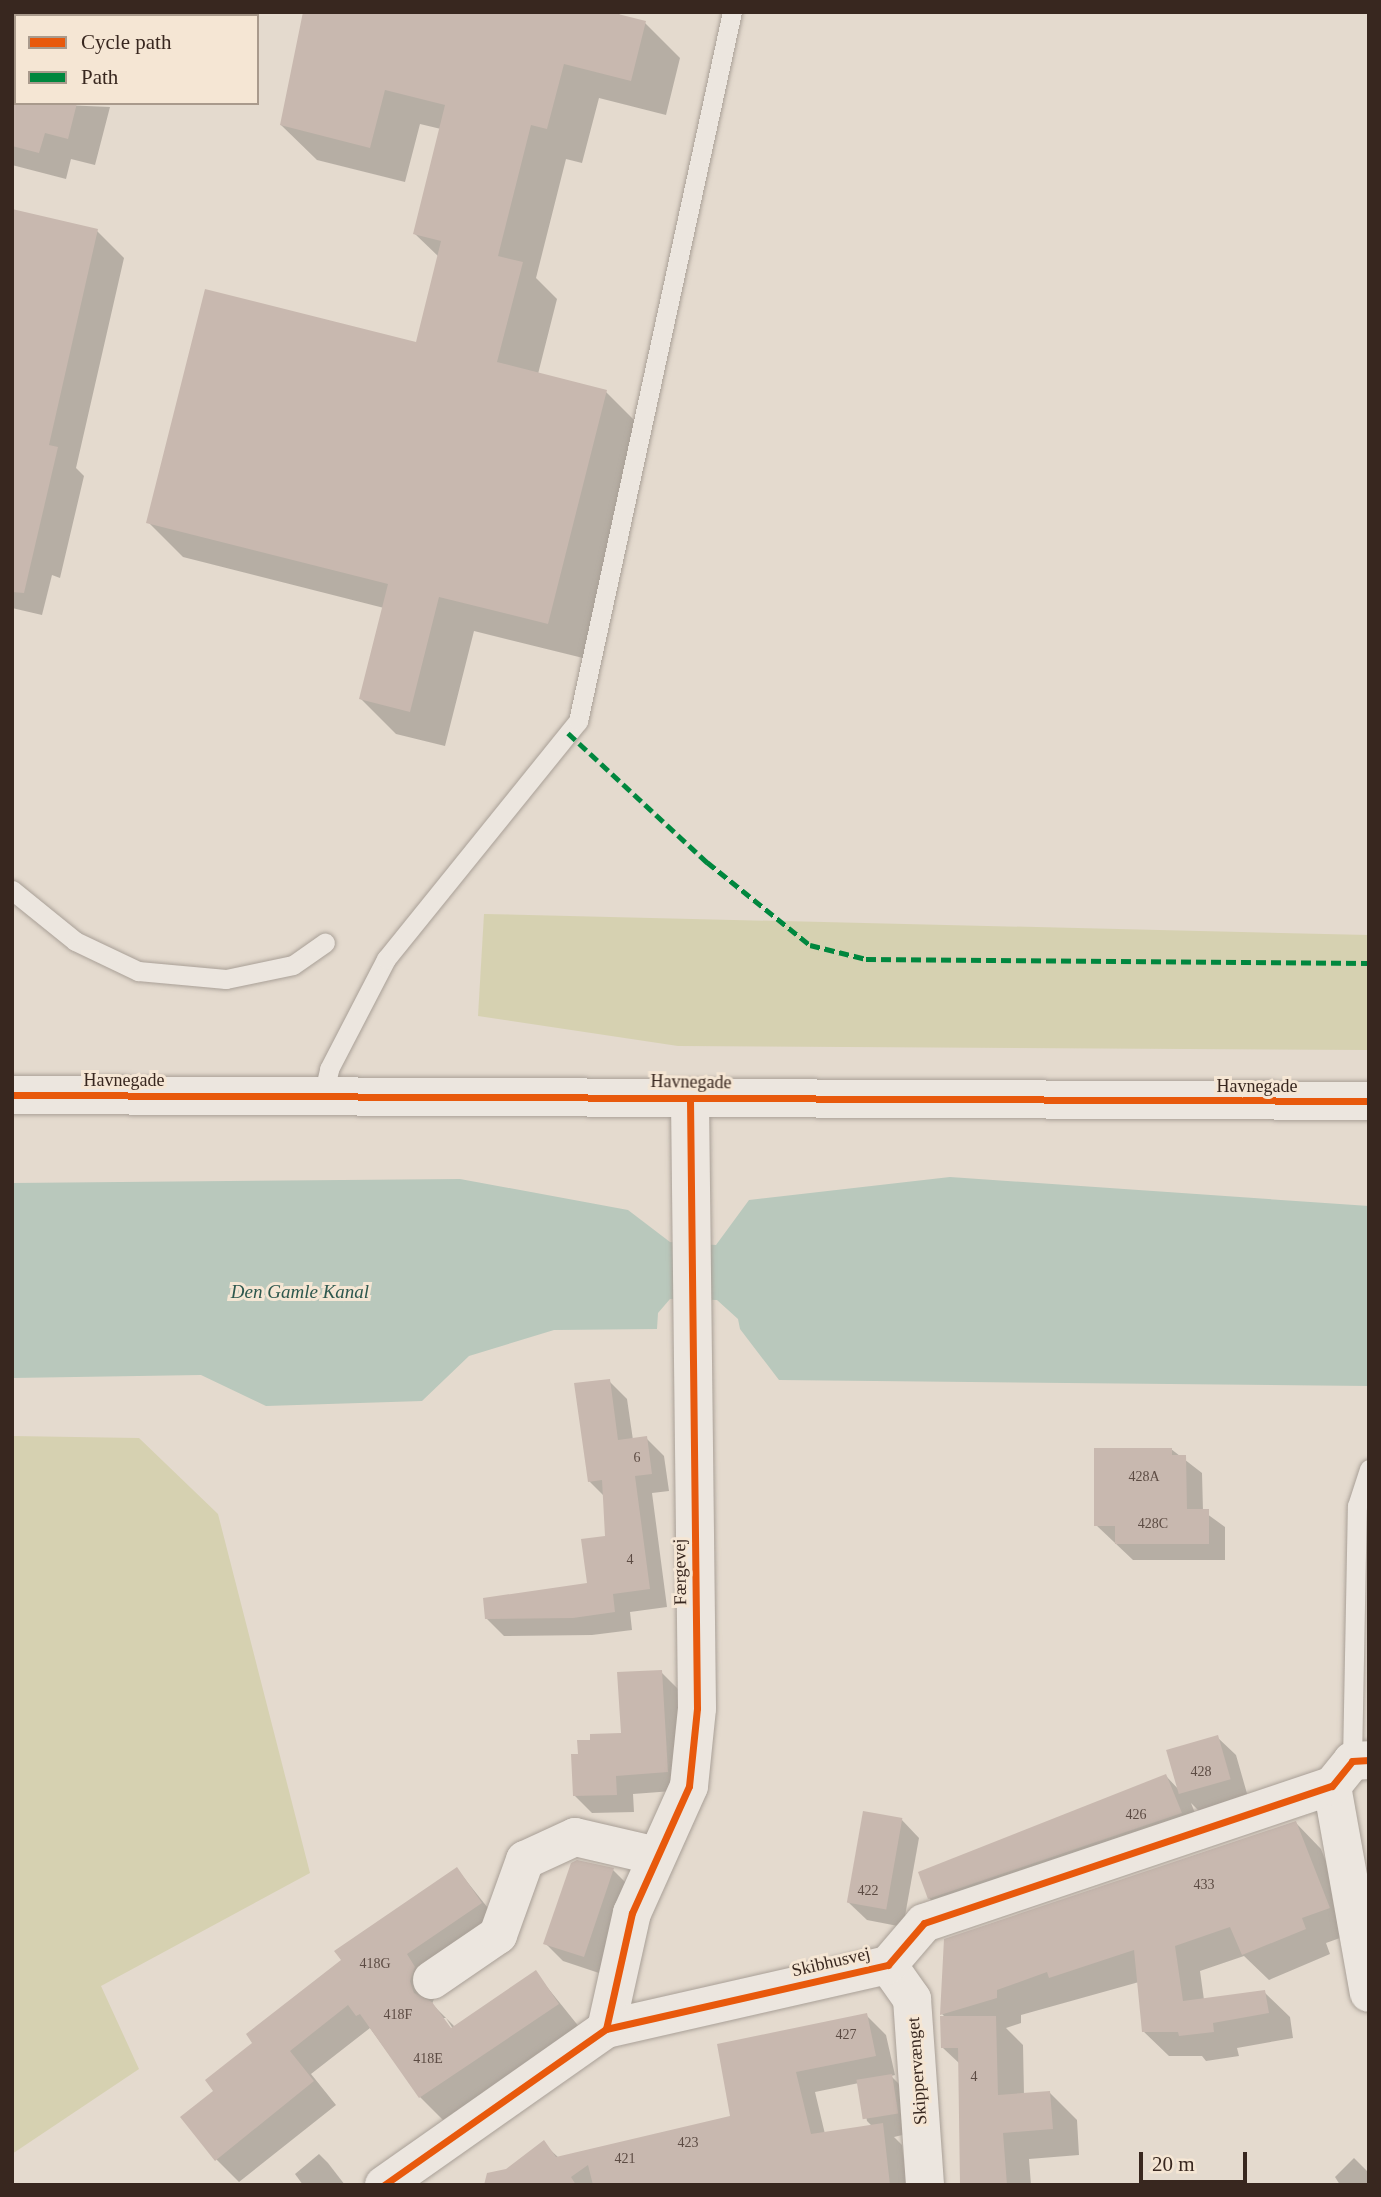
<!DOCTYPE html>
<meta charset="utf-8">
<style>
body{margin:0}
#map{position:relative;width:1381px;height:2197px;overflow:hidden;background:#e4dace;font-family:"Times New Roman",serif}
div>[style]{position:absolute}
.green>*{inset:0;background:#d6d1b1}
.water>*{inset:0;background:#b9c8bc}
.shadow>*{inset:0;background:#0003}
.building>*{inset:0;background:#c8b8af;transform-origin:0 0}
.roads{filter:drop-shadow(0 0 2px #a9a097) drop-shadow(0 0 2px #a9a097)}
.lane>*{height:19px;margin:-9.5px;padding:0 9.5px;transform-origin:9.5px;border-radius:9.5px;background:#ece6df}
.street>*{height:38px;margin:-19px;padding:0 19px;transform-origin:19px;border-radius:19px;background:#ece6df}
.secondary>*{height:38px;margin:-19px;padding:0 19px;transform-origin:19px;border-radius:19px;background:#ece6df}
.quiet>*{height:5px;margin-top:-2.5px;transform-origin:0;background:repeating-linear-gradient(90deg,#00873e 0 10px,transparent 0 15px)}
.cycleway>*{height:7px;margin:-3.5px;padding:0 3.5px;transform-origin:3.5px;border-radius:3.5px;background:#e8590c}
span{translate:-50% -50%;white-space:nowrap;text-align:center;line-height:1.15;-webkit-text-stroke:6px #f5e6d4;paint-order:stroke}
.number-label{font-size:14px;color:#5c4b43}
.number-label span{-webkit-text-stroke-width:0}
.street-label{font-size:18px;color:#38271f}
.water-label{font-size:19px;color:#2e584e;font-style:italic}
.frame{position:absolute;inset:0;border:14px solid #38271f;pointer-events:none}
.legend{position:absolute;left:14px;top:14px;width:245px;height:91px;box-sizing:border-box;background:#f5e6d4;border:2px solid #a99a8c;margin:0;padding:9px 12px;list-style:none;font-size:21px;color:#38271f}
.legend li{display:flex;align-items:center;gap:14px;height:35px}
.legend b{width:35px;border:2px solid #a99a8c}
.scale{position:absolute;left:1139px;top:2152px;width:108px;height:32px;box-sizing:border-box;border:4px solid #38271f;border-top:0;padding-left:9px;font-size:21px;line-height:24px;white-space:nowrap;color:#38271f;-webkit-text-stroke:5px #f5e6d4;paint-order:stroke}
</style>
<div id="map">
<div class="green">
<div style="clip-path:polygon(484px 914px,1369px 935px,1369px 1050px,678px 1046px,478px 1016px)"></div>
<div style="clip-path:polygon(12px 1436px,139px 1438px,218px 1514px,310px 1873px,101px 1986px,139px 2069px,12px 2154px)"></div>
</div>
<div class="water">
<div style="clip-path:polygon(950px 1177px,1369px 1206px,1369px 1386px,779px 1380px,740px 1329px,738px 1319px,717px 1300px,670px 1299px,658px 1313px,657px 1329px,554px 1330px,469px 1356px,422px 1401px,266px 1406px,201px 1375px,12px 1378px,12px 1183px,460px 1179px,628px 1210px,670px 1242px,716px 1245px,749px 1200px)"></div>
</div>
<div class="shadow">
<div style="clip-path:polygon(308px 12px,620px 12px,619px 16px,645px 23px,680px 58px,666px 115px,599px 98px,582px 163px,566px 159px,536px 278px,557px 299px,538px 374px,606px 392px,641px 427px,583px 658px,474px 631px,445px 746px,396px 734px,361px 699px,384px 608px,183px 557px,148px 522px,417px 344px,439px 257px,415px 234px,441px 129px,420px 124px,405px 182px,317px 160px,281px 125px)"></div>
<div style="clip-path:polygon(12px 36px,16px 103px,110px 107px,95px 165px,71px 159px,66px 179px,12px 165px)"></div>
<div style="clip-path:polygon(12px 210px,97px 231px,124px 258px,76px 468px,84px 476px,60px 578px,52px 575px,42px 615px,12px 608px)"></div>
<div style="clip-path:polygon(609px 1381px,627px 1399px,633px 1440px,646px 1438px,664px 1456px,669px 1491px,652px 1493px,667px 1607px,630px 1612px,632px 1630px,592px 1635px,504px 1636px,486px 1618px,589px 1585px,607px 1537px,605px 1497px,589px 1481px)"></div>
<div style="clip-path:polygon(1171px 1449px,1202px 1473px,1203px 1511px,1225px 1527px,1225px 1560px,1133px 1560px,1096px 1525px)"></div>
<div style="clip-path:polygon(661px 1672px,679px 1690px,686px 1790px,633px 1794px,634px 1812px,592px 1813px,574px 1795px,580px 1756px,623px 1734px)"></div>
<div style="clip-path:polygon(1217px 1737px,1236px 1755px,1248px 1797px,1199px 1811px,1191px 1803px,1205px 1838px,953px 1922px,929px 1898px,1166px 1776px,1180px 1791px)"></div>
<div style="clip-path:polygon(901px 1819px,919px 1838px,903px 1927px,867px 1920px,848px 1902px)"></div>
<div style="clip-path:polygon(1296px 1823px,1321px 1849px,1354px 1933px,1326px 1943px,1330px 1954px,1269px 1980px,1244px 1956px,1200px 1971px,1204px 2000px,1264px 1992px,1290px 2017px,1293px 2038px,1237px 2048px,1239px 2056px,1206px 2061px,1202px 2056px,1169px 2056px,1143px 2031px,1139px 1982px,1021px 2015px,1021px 2023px,1006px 2028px,1023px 2045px,1024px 2095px,1050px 2093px,1077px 2120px,1079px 2155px,1029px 2159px,1031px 2185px,962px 2185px,960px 2064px,943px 2048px,946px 2018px,942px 2014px)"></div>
<div style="clip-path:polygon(evenodd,457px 1869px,503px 1927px,437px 1991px,432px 2004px,455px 2027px,535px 1972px,580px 2028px,443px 2120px,420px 2097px,370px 2028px,311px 2074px,336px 2105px,239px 2182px,216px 2159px,216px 2091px,255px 2043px,457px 1869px,441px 2018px,446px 2018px,457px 2035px,441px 2018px)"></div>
<div style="clip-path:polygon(613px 1870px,631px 1888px,602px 1974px,563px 1961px,545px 1943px)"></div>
<div style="clip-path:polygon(evenodd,866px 2015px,886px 2035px,895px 2075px,891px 2076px,909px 2094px,915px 2132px,894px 2137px,902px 2145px,907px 2185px,487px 2185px,543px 2143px,559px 2158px,732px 2117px,866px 2015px,859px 2083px,867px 2121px,873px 2127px,825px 2134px,815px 2092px,859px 2083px)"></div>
<div style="clip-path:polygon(319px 2154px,328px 2163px,345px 2185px,303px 2185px,295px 2174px)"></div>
<div style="clip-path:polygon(1354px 2158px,1369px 2173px,1369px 2185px,1340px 2185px,1335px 2177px)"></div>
</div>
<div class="building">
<div style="clip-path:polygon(303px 12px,610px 12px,646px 21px,631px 81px,564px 64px,547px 129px,531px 125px,498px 256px,523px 262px,497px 362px,607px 390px,548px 624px,439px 597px,410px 712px,359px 699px,388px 584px,146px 523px,205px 289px,416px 342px,441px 241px,413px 234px,445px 105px,385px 90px,370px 148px,280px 125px)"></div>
<div style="clip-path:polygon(12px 103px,77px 103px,68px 139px,45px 133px,39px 153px,12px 146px)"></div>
<div style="clip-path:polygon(12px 209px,98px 229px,49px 445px,58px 447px,24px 593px,12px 592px)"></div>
<div style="clip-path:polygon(610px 1379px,618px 1440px,647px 1436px,652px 1474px,635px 1476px,650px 1589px,613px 1594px,615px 1612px,573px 1618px,485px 1619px,483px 1598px,587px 1583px,581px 1539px,605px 1536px,602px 1480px,588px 1482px,574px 1383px)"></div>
<div style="clip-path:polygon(1094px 1448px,1172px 1448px,1172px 1455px,1186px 1455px,1187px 1509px,1209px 1509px,1209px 1544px,1115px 1544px,1115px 1526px,1094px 1526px)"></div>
<div style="clip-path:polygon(662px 1670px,668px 1772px,616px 1776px,617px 1795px,573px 1796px,571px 1754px,578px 1754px,577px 1740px,590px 1740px,590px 1734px,621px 1733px,617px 1672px)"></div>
<div style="left:1218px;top:1735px;width:46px;height:54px;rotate:74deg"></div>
<div style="clip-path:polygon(1166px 1774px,1182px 1813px,928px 1899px,918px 1872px)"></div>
<div style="left:863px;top:1811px;width:40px;height:93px;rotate:10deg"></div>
<div style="clip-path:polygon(1296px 1821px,1330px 1908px,1302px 1918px,1306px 1929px,1242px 1955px,1230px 1927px,1175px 1946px,1183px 2001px,1265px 1990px,1269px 2013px,1213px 2023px,1214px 2032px,1179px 2036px,1178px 2032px,1142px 2032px,1134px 1950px,1049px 1978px,1047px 1972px,997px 1990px,997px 1998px,940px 2015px,944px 1939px)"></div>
<div style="clip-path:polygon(577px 1860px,614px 1868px,584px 1957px,543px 1944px,571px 1863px)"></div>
<div style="clip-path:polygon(457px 1867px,482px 1903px,407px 1954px,415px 1967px,410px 1981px,414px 1993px,432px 2002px,451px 2028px,536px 1970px,559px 2004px,419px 2098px,360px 2014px,356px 2016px,348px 2005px,290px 2051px,314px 2081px,215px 2161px,180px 2117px,213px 2091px,205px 2080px,252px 2043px,246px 2034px,341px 1960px,334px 1951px)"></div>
<div style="clip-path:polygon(867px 2013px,876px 2056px,796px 2072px,811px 2134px,883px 2123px,890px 2185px,593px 2185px,588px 2165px,571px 2177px,576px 2185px,484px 2185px,487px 2173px,506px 2169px,544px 2140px,556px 2157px,730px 2116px,717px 2044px)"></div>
<div style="clip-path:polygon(940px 2016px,996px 2016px,998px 2095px,1050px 2091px,1053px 2129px,1003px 2133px,1007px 2185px,960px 2185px,958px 2048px,941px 2048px)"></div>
<div style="left:892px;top:2074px;width:40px;height:36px;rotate:81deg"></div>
</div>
<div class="roads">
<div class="lane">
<div style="left:12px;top:890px;width:81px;rotate:39deg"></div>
<div style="left:75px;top:941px;width:70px;rotate:25.5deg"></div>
<div style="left:138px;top:971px;width:88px;rotate:5.2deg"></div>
<div style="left:226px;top:979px;width:68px;rotate:-11.8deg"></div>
<div style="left:293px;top:965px;width:39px;rotate:-35deg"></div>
<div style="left:323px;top:1096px;width:28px;rotate:-77deg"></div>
<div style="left:329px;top:1069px;width:124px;rotate:-62.6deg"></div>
<div style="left:386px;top:959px;width:306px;rotate:-51.1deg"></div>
<div style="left:578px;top:721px;width:726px;rotate:-77.75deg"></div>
<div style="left:1352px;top:1761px;width:255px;rotate:-88.9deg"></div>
<div style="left:1357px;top:1506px;width:39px;rotate:-72deg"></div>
</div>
<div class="street">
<div style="left:1332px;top:1786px;width:210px;rotate:79.9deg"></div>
<div style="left:888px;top:1965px;width:42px;rotate:54.8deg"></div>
<div style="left:912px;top:1999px;width:186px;rotate:86deg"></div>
<div style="left:432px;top:1980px;width:80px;rotate:-34.3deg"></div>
<div style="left:498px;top:1935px;width:80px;rotate:-70.2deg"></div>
<div style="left:525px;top:1860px;width:55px;rotate:-24.7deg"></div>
<div style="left:575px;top:1837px;width:84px;rotate:13deg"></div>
<div style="left:606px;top:2029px;width:119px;rotate:-77.4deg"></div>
<div style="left:632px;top:1913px;width:139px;rotate:-65.8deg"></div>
<div style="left:689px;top:1786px;width:78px;rotate:-84.1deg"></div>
<div style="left:697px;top:1708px;width:610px;rotate:-90.66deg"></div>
<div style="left:384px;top:2185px;width:271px;rotate:-35.1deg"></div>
<div style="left:606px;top:2029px;width:289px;rotate:-12.8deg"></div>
<div style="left:888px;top:1965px;width:55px;rotate:-49.4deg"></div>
<div style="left:924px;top:1923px;width:430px;rotate:-18.6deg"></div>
<div style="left:1332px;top:1786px;width:32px;rotate:-51deg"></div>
<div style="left:1352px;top:1761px;width:17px;rotate:-3deg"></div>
</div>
<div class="secondary">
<div style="left:12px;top:1095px;width:1357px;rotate:0.25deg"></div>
</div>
</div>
<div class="quiet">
<div style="left:568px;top:733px;width:190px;rotate:42.9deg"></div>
<div style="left:707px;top:862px;width:132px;rotate:38.9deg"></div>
<div style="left:810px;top:945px;width:58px;rotate:14deg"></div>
<div style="left:866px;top:959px;width:503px;rotate:0.46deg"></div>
</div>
<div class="cycleway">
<div style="left:12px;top:1095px;width:1357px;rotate:0.25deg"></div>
<div style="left:606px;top:2029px;width:119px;rotate:-77.4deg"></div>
<div style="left:632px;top:1913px;width:139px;rotate:-65.8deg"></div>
<div style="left:689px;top:1786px;width:78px;rotate:-84.1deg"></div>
<div style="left:697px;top:1708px;width:610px;rotate:-90.66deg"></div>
<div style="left:384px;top:2185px;width:271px;rotate:-35.1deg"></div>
<div style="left:606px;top:2029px;width:289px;rotate:-12.8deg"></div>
<div style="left:888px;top:1965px;width:55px;rotate:-49.4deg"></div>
<div style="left:924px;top:1923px;width:430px;rotate:-18.6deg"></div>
<div style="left:1332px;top:1786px;width:32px;rotate:-51deg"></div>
<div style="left:1352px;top:1761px;width:17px;rotate:-3deg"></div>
</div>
<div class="number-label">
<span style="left:637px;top:1458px">6</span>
<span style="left:1144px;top:1477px">428A</span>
<span style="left:1153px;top:1524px">428C</span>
<span style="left:630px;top:1560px">4</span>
<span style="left:1201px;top:1772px">428</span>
<span style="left:1136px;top:1815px">426</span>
<span style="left:1204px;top:1885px">433</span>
<span style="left:868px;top:1891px">422</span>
<span style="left:375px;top:1964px">418G</span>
<span style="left:398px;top:2015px">418F</span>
<span style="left:846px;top:2035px">427</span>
<span style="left:428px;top:2059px">418E</span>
<span style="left:974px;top:2077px">4</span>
<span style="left:688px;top:2143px">423</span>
<span style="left:625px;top:2159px">421</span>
</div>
<div class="street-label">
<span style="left:124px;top:1080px">Havnegade</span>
<span style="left:691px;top:1082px;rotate:1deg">Havnegade</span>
<span style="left:1257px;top:1086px">Havnegade</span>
<span style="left:680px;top:1572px;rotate:-91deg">Færgevej</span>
<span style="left:831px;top:1962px;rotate:-13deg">Skibhusvej</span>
<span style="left:917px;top:2071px;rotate:-94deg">Skippervænget</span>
</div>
<div class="water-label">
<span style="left:300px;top:1292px">Den Gamle Kanal</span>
</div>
<div class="frame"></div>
<ul class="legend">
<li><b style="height:9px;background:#e8590c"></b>Cycle path</li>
<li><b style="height:9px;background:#00873e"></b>Path</li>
</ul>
<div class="scale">20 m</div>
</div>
